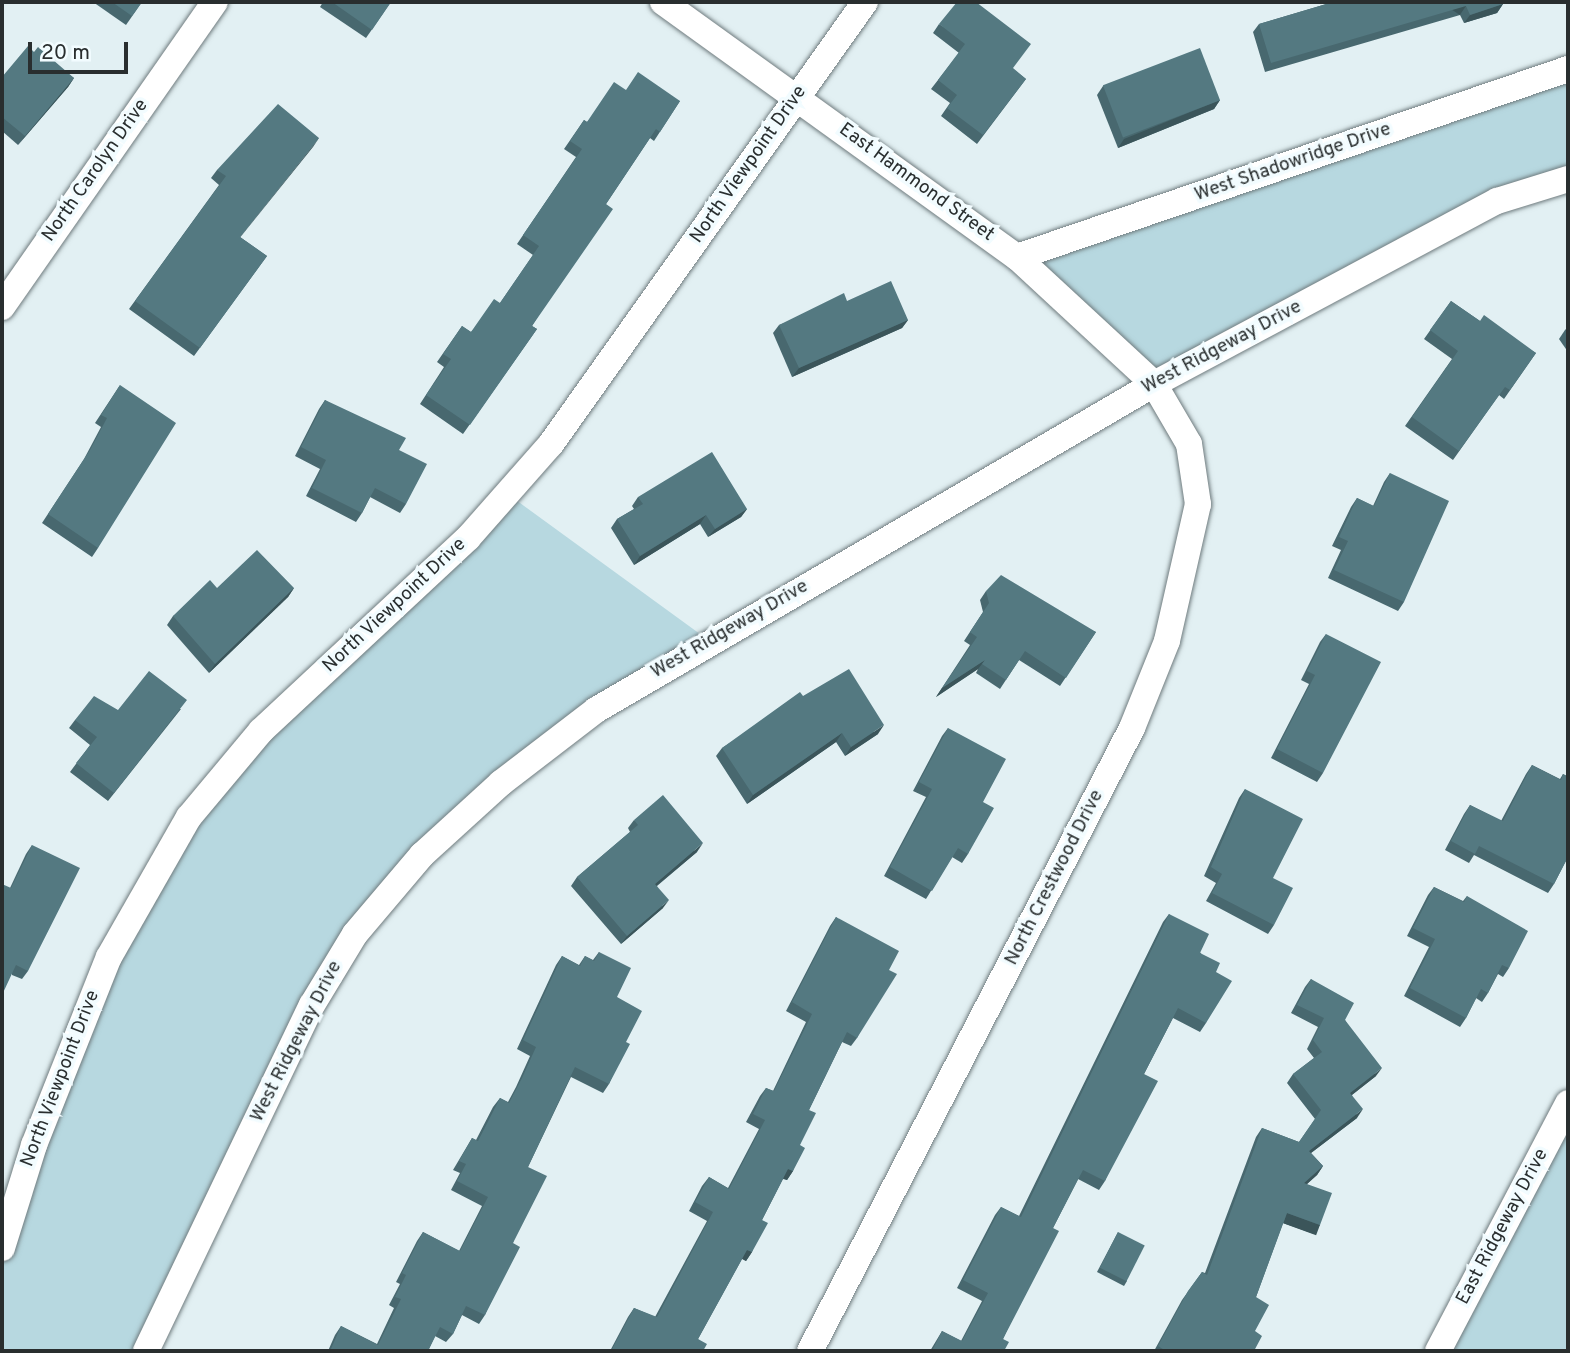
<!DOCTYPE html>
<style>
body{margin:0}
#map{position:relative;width:1570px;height:1353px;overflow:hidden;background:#e2f0f3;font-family:Overpass,sans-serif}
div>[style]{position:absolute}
.green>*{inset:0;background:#b7d8e0}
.roads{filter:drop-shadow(0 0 2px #6f7b7e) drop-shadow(0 0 2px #6f7b7e)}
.minor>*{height:26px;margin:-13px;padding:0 13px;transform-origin:13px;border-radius:13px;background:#fff}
.wall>*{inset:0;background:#48686f}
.shaded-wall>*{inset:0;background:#3b555a;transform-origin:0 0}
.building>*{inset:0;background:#547981;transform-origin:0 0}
span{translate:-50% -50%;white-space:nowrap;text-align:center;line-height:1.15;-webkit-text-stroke:7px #f2fcff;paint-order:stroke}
.street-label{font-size:19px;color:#292e2f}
.frame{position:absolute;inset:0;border:4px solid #292e2f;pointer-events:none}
.scale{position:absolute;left:28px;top:42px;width:100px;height:32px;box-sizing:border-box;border:4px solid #292e2f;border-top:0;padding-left:9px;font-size:21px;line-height:24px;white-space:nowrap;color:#292e2f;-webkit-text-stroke:5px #f2fcff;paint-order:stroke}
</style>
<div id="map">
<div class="green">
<div style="clip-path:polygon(1568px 69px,1568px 179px,1154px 384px,1017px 257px)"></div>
<div style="clip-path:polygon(509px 495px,711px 642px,596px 710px,355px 934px,146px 1351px,2px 1351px,2px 1248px,34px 1145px,189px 817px)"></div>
<div style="clip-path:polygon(1568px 1103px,1568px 1351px,1438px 1351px)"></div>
</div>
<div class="roads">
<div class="minor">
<div style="left:663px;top:2px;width:436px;rotate:35.8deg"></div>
<div style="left:1017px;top:257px;width:187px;rotate:42.8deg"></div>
<div style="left:1154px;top:384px;width:69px;rotate:59.7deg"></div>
<div style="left:1189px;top:444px;width:61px;rotate:81.5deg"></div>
<div style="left:1198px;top:504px;width:140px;rotate:102.8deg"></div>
<div style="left:1167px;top:641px;width:94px;rotate:111.9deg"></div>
<div style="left:1132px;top:728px;width:701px;rotate:117.33deg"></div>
<div style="left:1017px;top:257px;width:582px;rotate:-18.84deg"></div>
<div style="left:2px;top:307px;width:372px;rotate:-55.1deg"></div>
<div style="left:2px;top:1248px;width:108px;rotate:-72.7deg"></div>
<div style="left:34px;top:1145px;width:202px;rotate:-68.3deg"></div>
<div style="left:109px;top:957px;width:161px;rotate:-60.3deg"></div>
<div style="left:189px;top:817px;width:112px;rotate:-50.1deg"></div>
<div style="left:261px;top:731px;width:283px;rotate:-43deg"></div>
<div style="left:468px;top:538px;width:125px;rotate:-48.6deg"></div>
<div style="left:551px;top:444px;width:542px;rotate:-54.61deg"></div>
<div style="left:146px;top:1351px;width:384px;rotate:-64.4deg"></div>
<div style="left:312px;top:1005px;width:83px;rotate:-58.8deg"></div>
<div style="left:355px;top:934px;width:104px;rotate:-49.7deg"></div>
<div style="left:422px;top:855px;width:107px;rotate:-42.3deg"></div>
<div style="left:501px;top:783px;width:120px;rotate:-37.5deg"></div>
<div style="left:596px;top:710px;width:646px;rotate:-30.29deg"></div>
<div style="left:1154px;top:384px;width:389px;rotate:-28.1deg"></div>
<div style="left:1497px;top:201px;width:74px;rotate:-17.2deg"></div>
<div style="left:1438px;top:1351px;width:280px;rotate:-62.3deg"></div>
</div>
</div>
<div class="wall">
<div style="clip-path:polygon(93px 2px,142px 2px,126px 25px)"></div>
<div style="clip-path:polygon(323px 2px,391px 2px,366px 38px,320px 7px)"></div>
<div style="clip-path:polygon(1333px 2px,1503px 4px,1497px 13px,1464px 23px,1460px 15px,1265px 72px,1253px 32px,1259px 24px)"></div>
<div style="clip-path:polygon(939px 24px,1013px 69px,1026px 79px,977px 144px,941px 116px,950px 103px,931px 89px,959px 53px,933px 33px)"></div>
<div style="clip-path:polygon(34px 52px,74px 78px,68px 87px,18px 145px,2px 131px,2px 77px)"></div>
<div style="clip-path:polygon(1103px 86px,1220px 100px,1214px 109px,1118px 148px,1097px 95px)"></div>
<div style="clip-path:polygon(626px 90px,680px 101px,654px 141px,650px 138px,606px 204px,532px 326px,537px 329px,463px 434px,420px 404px,444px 367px,437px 362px,462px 326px,471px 332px,500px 303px,533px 255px,517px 244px,576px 157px,564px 149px,584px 120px,587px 122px)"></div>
<div style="clip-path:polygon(319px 138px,240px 237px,267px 256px,194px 356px,129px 309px,219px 185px,211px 178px,217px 170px)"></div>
<div style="clip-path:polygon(847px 301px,908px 320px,902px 328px,792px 377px,773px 333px,779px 325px)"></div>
<div style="clip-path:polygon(1451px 301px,1480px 321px,1536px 353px,1504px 399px,1499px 395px,1453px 460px,1405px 426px,1452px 359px,1424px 339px)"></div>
<div style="clip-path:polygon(1568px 327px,1568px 352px,1559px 339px,1565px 330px)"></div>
<div style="clip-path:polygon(120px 385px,98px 548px,92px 557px,42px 523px,84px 459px,101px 427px,95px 423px)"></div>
<div style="clip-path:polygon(325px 400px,399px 450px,406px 504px,400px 513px,370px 497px,362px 513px,356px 522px,306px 496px,320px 469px,295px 456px,319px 409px)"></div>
<div style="clip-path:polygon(1390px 473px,1404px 602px,1398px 611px,1328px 578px,1341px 550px,1332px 546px,1351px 507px,1357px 498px,1373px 506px,1384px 482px)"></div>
<div style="clip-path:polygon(638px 497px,747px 509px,741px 517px,708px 537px,700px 524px,634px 565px,611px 528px,617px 519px,634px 509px,632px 506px)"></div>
<div style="clip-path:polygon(217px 588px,294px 588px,288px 597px,209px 673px,167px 625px,173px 616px)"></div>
<div style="clip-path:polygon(986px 591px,1096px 632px,1060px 686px,1019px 660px,1000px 689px,976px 673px,978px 669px,936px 697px,970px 645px,964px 641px,983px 612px,980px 600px)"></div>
<div style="clip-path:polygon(1326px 634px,1323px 773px,1317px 782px,1271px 758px,1309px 684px,1301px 680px,1320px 642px)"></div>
<div style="clip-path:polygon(803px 696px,878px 734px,845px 756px,836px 742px,747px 804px,716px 756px,722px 748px)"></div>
<div style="clip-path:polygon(181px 709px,108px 801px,70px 772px,90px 745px,69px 728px,75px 720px,118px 710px)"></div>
<div style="clip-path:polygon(948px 728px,983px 802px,968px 854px,962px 863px,952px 857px,926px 899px,884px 876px,926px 797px,913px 791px,942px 736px)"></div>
<div style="clip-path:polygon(1532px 765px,1560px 779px,1563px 774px,1567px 776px,1568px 774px,1568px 857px,1554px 884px,1548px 893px,1474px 855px,1469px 863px,1445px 850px,1464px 814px,1470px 805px,1501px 821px,1526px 774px)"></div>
<div style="clip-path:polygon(1245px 789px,1273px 878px,1274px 925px,1268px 934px,1206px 901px,1216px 883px,1204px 876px,1239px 798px)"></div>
<div style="clip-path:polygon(634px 820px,697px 852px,657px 886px,663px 908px,621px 944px,571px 886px,577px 877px,630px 832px,628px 828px)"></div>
<div style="clip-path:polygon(32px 845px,28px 971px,22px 979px,12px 975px,10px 888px,26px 854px)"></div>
<div style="clip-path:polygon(1434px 887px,1463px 901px,1467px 896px,1509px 968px,1503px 977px,1498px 974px,1488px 993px,1482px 1002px,1476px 998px,1466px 1018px,1460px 1027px,1404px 996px,1429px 947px,1407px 936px,1428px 895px)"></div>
<div style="clip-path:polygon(1169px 914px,1216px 972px,1206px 1023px,1200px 1032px,1173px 1018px,1144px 1074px,1105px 1181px,1099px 1190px,1078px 1179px,1053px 1228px,1003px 1339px,1004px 1351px,930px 1351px,942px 1331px,961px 1341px,982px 1301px,957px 1288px,995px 1215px,1001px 1207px,1019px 1216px,1163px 922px)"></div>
<div style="clip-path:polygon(836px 917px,889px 970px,857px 1038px,851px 1046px,842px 1042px,809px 1110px,793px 1171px,787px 1180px,783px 1179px,762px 1220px,752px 1252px,746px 1261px,742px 1259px,698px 1339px,703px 1351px,610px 1351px,628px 1317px,634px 1308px,655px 1317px,707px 1221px,689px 1211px,702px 1186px,709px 1177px,728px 1188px,759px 1129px,746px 1122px,760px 1096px,766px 1088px,773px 1091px,806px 1022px,786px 1011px,830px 926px)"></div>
<div style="clip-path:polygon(599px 952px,617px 997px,626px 1042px,609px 1084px,603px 1093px,571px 1077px,528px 1167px,513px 1243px,485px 1315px,479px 1324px,462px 1315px,453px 1334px,446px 1342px,435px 1336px,428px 1351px,328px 1351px,335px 1335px,341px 1326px,377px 1344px,394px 1308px,389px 1305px,400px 1284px,396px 1282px,417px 1241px,423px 1232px,459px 1251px,482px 1206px,451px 1190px,460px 1173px,453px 1170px,472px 1138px,476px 1140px,493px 1107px,500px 1098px,508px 1102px,516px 1087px,530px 1056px,517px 1049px,556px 965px,562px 956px,579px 965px,585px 956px,593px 960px)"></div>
<div style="clip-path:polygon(1311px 979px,1345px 1020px,1376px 1076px,1352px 1095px,1357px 1118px,1311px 1153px,1323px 1166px,1317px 1175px,1307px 1184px,1320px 1225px,1314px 1234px,1283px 1223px,1256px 1297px,1254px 1351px,1154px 1351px,1182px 1300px,1202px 1272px,1205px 1273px,1256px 1137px,1262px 1128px,1299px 1142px,1315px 1119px,1287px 1083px,1293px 1074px,1314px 1058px,1307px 1049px,1318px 1027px,1291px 1013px,1305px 987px)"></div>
<div style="clip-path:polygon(1118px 1232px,1127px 1281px,1124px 1286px,1097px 1272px)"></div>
</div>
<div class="shaded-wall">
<div style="clip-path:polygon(1503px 4px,1497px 13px,1464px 23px,1470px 15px)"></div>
<div style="left:1466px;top:6px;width:11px;height:203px;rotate:124deg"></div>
<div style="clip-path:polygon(74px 78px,68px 87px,18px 145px,25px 136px)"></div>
<div style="clip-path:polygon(1220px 100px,1214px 109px,1118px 148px,1124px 139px)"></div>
<div style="clip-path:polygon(319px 138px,313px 147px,234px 245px,240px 237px)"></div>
<div style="clip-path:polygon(908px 320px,902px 328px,792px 377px,799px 368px)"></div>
<div style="clip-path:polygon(747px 509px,741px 517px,708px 537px,715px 529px)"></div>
<div style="clip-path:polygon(706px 515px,700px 524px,634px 565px,640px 556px)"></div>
<div style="clip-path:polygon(294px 588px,288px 597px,209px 673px,215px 664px)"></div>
<div style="clip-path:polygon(985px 660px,978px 669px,936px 697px,942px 688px)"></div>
<div style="clip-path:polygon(884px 725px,878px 734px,845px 756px,851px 747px)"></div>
<div style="clip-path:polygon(842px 733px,836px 742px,747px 804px,753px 795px)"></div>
<div style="clip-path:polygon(703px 843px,697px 852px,649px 892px,655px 884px)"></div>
<div style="clip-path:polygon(669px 900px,663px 908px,621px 944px,627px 936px)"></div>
<div style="clip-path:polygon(1382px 1068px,1376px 1076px,1344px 1101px,1350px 1093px)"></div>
<div style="clip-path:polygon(1363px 1109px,1357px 1118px,1303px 1159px,1309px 1151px)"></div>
<div style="clip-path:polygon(1323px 1166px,1317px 1175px,1298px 1192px,1304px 1183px)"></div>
<div style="clip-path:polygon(788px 1169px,793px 1171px,787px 1180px,782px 1178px)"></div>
<div style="left:1287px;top:1213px;width:35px;height:11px;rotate:20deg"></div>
<div style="clip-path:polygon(747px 1250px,752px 1252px,746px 1261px,741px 1258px)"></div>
</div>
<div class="building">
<div style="clip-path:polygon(112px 2px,142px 2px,132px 16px)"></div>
<div style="clip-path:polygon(332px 2px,391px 2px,372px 30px)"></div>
<div style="clip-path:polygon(957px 2px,976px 2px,1031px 44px,1013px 68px,1026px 79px,983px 135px,947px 108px,957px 95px,938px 80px,965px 44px,939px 24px)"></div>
<div style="clip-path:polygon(1333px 2px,1503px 2px,1503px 4px,1470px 15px,1466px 6px,1271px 63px,1259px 24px)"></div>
<div style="clip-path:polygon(28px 46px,34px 52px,38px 47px,74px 78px,25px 136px,2px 117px,2px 77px)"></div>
<div style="left:1200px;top:48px;width:56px;height:104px;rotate:69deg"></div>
<div style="clip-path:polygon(638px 72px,680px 101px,660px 132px,656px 129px,606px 204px,613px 209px,532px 326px,537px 329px,470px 425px,426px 395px,451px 359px,443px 354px,462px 326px,471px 332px,494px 299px,500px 303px,539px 246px,523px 235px,582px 149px,570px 141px,584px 120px,587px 122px,614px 82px,626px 90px)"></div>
<div style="clip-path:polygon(278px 104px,319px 138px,240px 237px,267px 256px,200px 348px,135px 301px,226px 176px,217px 170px)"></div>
<div style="clip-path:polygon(891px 281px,908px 320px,799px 368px,779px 325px,844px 293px,847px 301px)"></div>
<div style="clip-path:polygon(1451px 301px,1480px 321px,1484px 315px,1536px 353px,1510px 390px,1505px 387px,1459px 451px,1412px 417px,1458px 351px,1430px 330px)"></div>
<div style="clip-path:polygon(120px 385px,176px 423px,98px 548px,48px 514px,90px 450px,107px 418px,101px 415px)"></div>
<div style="clip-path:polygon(325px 400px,406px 438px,399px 450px,427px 464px,406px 504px,375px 488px,362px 513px,312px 488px,326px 460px,301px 447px)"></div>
<div style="clip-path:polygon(712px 452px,747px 509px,715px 529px,706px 515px,640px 556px,617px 519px,643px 504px,638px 497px)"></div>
<div style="clip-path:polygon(1390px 473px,1449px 501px,1404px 602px,1334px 570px,1348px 541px,1339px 537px,1357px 498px,1374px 506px)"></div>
<div style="clip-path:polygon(257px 550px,294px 588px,215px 664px,173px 616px,210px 580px,217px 588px)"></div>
<div style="clip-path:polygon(1001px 575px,1096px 632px,1066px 678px,1025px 651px,1006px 680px,982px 664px,985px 660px,942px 688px,977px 637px,970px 632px,989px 603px,986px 591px)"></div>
<div style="clip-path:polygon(1326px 634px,1381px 662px,1323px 773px,1277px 749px,1315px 675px,1307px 671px)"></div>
<div style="clip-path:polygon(849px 669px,884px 725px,851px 747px,842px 733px,753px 795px,722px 748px,800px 692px,803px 696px)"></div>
<div style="clip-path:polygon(149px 671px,187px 700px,114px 793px,76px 763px,97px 737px,75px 720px,94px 696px,118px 710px)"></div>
<div style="clip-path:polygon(948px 728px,1006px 759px,983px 802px,994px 808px,968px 854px,958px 848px,932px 891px,890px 867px,932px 789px,919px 782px)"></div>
<div style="clip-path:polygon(1532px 765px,1561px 780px,1563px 774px,1568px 777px,1568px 857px,1554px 884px,1479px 846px,1475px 854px,1451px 841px,1470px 805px,1503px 821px)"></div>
<div style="clip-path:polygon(1245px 789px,1303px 819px,1273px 878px,1293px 888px,1274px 925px,1212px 893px,1222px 874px,1211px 867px)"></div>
<div style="clip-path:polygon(663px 795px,703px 843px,655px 884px,669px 900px,627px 936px,577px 877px,638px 825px,634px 820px)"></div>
<div style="clip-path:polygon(32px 845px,80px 868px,28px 971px,16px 965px,2px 995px,2px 884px,11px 888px)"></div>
<div style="clip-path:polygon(1434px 887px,1464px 902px,1467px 896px,1528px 931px,1509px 968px,1502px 965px,1488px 993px,1481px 989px,1466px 1018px,1410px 988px,1435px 939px,1413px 928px)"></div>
<div style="clip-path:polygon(1169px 914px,1209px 934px,1200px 953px,1220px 963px,1216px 972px,1232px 981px,1206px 1023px,1178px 1008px,1144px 1074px,1158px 1081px,1105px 1181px,1083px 1170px,1053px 1228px,1059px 1231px,1003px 1339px,1009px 1342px,1004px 1351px,932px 1351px,942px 1331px,962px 1341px,988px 1293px,963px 1280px,1001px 1207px,1021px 1217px)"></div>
<div style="clip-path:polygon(836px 917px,899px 951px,889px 970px,897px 974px,857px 1038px,847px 1032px,809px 1110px,816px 1113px,800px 1145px,805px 1148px,793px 1171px,788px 1169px,762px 1220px,768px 1223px,752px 1252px,747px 1250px,698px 1339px,707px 1344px,703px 1351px,611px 1351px,634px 1308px,657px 1317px,713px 1212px,695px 1202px,709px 1177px,729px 1189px,765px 1120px,753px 1114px,766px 1088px,774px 1091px,812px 1014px,792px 1002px)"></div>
<div style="clip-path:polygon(599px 952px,631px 968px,617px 997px,642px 1011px,626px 1042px,630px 1044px,609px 1084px,575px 1067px,528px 1167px,547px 1176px,513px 1243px,520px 1247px,485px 1315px,466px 1306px,453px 1334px,440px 1327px,428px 1351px,330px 1351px,341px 1326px,378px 1345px,401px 1299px,395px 1297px,406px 1275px,402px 1273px,423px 1232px,460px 1251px,488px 1197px,457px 1181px,466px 1164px,459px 1161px,472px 1138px,478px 1141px,500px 1098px,509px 1103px,522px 1078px,536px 1047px,523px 1040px,562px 956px,580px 966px,585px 956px,594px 961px)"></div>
<div style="clip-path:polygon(1311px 979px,1354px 1003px,1345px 1020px,1382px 1068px,1350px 1093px,1363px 1109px,1309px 1151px,1323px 1166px,1304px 1183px,1332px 1193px,1320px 1225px,1287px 1213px,1256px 1297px,1269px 1305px,1255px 1331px,1262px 1336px,1254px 1351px,1166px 1351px,1158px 1346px,1188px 1291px,1202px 1272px,1207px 1275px,1262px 1128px,1299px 1142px,1321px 1110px,1293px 1074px,1322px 1052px,1313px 1040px,1324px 1018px,1297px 1005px)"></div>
<div style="left:1118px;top:1232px;width:30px;height:40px;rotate:27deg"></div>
</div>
<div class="street-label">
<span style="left:1293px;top:163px;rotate:-19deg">West Shadowridge Drive</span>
<span style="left:749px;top:165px;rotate:-55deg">North Viewpoint Drive</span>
<span style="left:96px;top:171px;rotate:-55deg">North Carolyn Drive</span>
<span style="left:916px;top:183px;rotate:36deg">East Hammond Street</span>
<span style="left:1222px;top:348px;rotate:-28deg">West Ridgeway Drive</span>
<span style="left:395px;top:606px;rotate:-43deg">North Viewpoint Drive</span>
<span style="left:730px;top:630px;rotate:-30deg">West Ridgeway Drive</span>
<span style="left:1055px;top:878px;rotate:-63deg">North Crestwood Drive</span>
<span style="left:297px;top:1042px;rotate:-63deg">West Ridgeway Drive</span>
<span style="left:61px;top:1079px;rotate:-69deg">North Viewpoint Drive</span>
<span style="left:1503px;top:1227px;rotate:-62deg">East Ridgeway Drive</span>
</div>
<div class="frame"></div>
<div class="scale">20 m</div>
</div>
